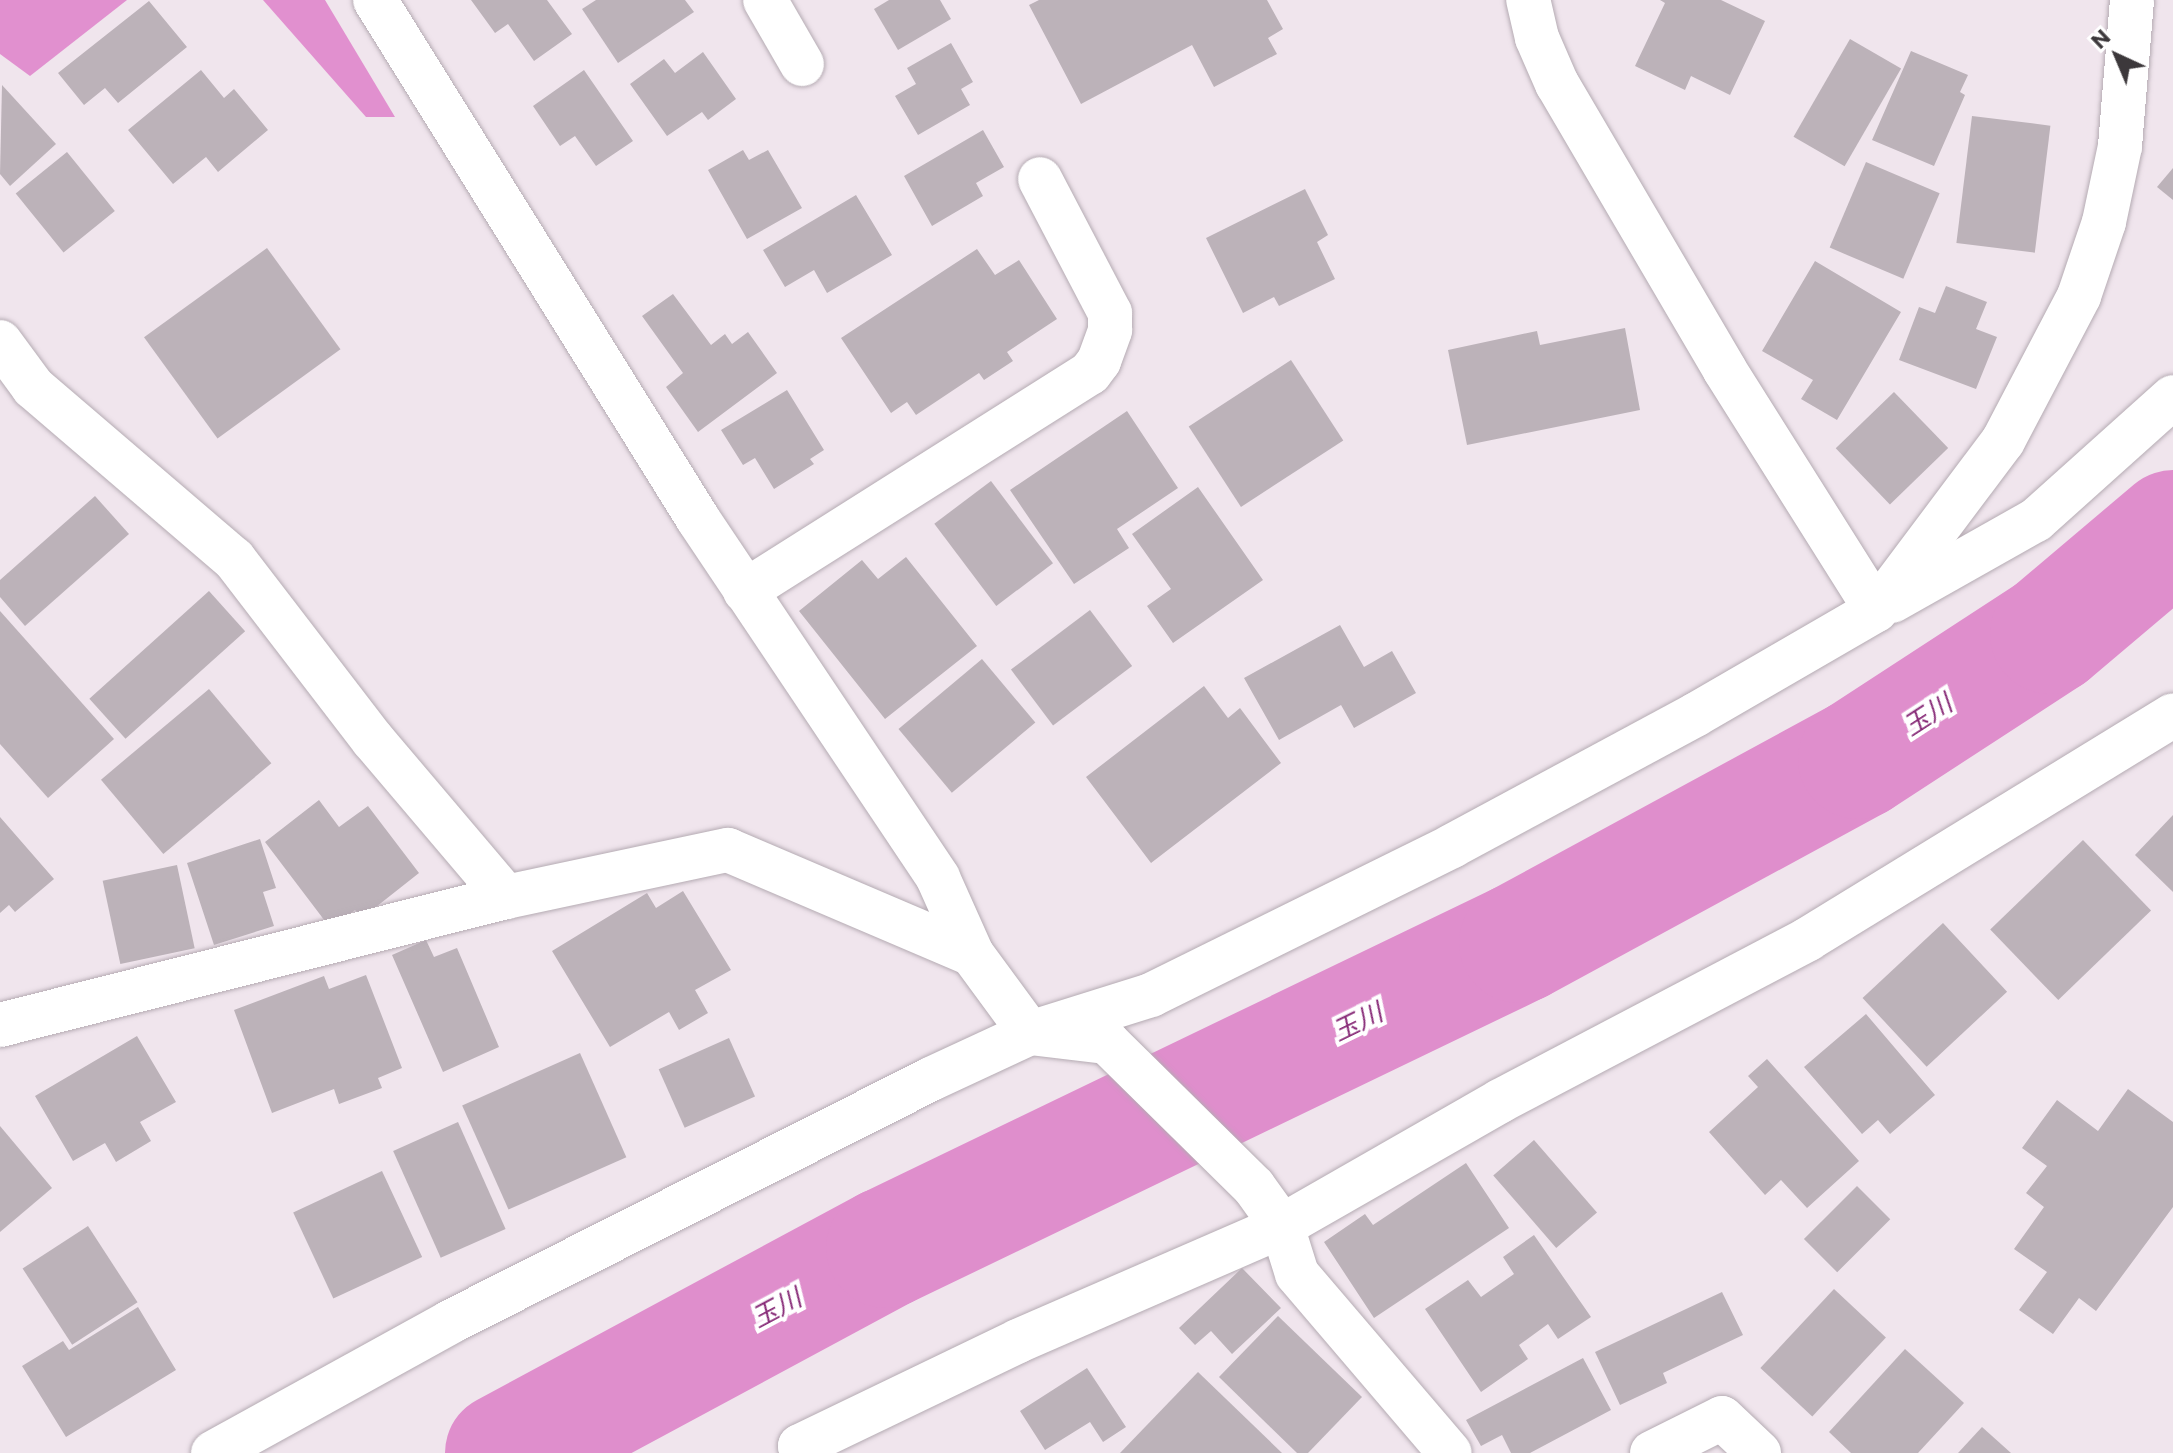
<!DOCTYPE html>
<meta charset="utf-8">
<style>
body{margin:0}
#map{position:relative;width:2173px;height:1453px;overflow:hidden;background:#f0e5ed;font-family:Commissioner,"Noto Sans JP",sans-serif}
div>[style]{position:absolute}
.forest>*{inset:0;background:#e190cf}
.river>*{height:120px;margin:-60px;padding:0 60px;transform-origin:60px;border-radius:60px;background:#df8ecc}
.building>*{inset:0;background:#bcb2b9;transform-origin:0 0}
.roads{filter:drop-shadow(0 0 2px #b5abb3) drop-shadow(0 0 2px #b5abb3)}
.minor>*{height:44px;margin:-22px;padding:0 22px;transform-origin:22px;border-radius:22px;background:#fff}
span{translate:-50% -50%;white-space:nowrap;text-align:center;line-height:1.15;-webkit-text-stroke:8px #fff;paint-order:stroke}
.water-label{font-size:26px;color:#872a77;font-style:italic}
.north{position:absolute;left:2077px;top:16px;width:80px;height:80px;-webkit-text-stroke:6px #fff;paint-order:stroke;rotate:316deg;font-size:22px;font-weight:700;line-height:32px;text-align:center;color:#3c383b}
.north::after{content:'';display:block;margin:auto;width:28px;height:36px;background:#3c383b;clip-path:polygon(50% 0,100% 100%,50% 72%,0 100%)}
</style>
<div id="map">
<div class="forest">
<div style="clip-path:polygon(0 0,127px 0,30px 76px,0 54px)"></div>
<div style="clip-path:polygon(263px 0,325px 0,395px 117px,366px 117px)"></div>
</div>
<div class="river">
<div style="left:505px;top:1453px;width:433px;rotate:-28.3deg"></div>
<div style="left:886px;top:1248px;width:703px;rotate:-25.73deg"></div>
<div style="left:1519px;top:943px;width:386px;rotate:-28.5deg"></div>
<div style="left:1858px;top:759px;width:229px;rotate:-33.1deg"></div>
<div style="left:2050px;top:634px;width:161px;rotate:-40.2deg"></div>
</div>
<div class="building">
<div style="clip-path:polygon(471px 0,547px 0,572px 34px,534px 61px,508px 24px,495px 33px)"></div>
<div style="clip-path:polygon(596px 0,685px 0,694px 12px,618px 63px,582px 9px)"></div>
<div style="clip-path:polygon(889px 0,940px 0,951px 19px,898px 50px,874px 9px)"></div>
<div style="clip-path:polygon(1039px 0,1267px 0,1283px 29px,1268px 38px,1277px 54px,1214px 87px,1192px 45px,1081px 104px,1029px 5px)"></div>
<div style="clip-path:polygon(1660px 0,1721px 0,1765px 21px,1730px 95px,1691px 76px,1685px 90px,1635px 66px,1665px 3px)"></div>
<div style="clip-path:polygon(149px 1px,187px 47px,118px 103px,105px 88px,84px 105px,58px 73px)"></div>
<div style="left:1850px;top:39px;width:59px;height:113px;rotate:30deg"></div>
<div style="clip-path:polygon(951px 43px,973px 82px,961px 89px,970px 105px,918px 135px,895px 96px,916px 84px,907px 68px)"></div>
<div style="clip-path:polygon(1911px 51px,1968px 75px,1960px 92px,1965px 95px,1934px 166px,1872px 140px)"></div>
<div style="clip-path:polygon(703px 52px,736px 99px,708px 120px,702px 112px,667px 136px,630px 84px,664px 59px,675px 73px)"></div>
<div style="clip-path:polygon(201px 70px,224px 98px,234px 89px,268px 130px,218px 172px,206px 157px,173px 184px,128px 130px)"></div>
<div style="clip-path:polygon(584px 70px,633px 141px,596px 166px,575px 136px,560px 146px,533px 106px)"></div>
<div style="clip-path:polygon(2px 85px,56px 144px,10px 186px,0 174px)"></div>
<div style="left:1972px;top:116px;width:79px;height:128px;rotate:7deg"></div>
<div style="clip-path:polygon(983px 130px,1004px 167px,976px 183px,983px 196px,932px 226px,904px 176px)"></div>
<div style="clip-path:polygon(743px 150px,749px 160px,768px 150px,802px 208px,747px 239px,708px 170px)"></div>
<div style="left:67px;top:152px;width:76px;height:66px;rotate:51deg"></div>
<div style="left:1866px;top:162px;width:80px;height:93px;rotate:23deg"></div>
<div style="clip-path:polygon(2173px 168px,2173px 200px,2157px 187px)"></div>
<div style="clip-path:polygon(1305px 189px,1328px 235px,1317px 242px,1335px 279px,1279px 306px,1274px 297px,1243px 313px,1206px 238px)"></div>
<div style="clip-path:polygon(856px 195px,892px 255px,827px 293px,814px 270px,785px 287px,763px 250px)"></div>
<div style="left:267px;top:248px;width:125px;height:152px;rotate:54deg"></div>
<div style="clip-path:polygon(977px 249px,995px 275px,1019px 260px,1057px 319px,1007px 352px,1013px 361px,984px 380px,979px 373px,916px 415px,907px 402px,891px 413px,841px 338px)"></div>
<div style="clip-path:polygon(1815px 261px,1901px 312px,1837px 420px,1801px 399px,1813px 380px,1762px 351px)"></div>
<div style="clip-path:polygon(1946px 286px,1987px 302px,1976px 329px,1997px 337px,1976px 389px,1899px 360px,1919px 307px,1935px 313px)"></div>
<div style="clip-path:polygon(673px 294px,711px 345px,725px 334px,732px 344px,748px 332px,777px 373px,698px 432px,666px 387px,683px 373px,642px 316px)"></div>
<div style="clip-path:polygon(1625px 328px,1640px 410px,1467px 445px,1448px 350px,1537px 331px,1540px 345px)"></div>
<div style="left:1291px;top:360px;width:96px;height:122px;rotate:57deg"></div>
<div style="clip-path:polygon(787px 390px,824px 450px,810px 459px,814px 464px,774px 489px,755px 458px,743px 465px,721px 430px)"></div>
<div style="left:1894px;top:392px;width:78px;height:81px;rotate:46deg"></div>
<div style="clip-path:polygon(1127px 411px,1178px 488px,1117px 529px,1129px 548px,1074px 584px,1010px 490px)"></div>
<div style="left:991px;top:481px;width:103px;height:71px;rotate:53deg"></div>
<div style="clip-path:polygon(1198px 487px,1263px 580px,1173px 643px,1147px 606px,1171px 589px,1132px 534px)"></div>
<div style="clip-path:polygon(95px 496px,129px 534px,25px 626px,0 597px,0 580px)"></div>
<div style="clip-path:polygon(906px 557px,977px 646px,885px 719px,799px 611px,862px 560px,878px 579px)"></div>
<div style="left:209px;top:591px;width:54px;height:161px;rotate:48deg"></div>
<div style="left:1090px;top:610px;width:70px;height:99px;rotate:53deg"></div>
<div style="clip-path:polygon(0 611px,114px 739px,48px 798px,0 744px)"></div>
<div style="clip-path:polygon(1340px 625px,1364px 667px,1392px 651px,1416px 693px,1354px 728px,1341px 705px,1279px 740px,1244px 678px)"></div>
<div style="left:982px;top:659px;width:83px;height:109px;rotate:50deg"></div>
<div style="clip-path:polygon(1204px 686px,1228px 718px,1240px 708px,1281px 763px,1151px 863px,1086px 777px)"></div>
<div style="left:209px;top:689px;width:97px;height:141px;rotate:50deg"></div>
<div style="clip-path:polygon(319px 800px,339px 827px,368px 806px,419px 873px,362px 918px,355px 910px,331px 929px,265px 842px)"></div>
<div style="clip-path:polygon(2173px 815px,2173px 892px,2135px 855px)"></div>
<div style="clip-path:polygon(0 817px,54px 879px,15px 912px,9px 905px,0 913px)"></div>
<div style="clip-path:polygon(260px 839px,276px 888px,263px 892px,274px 926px,214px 945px,187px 863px)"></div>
<div style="left:2083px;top:840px;width:98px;height:129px;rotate:46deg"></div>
<div style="left:177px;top:865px;width:85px;height:76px;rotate:78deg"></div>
<div style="clip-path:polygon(683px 891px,731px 970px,695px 990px,708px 1013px,679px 1030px,669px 1012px,610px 1047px,552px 951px,647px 893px,656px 908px)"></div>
<div style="left:1943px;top:923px;width:94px;height:110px;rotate:47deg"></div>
<div style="clip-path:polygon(426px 940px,434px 957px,457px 948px,499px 1047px,443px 1072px,392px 955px)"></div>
<div style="clip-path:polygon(366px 975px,402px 1068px,378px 1078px,382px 1088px,339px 1104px,334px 1089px,272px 1113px,234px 1010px,324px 976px,329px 989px)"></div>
<div style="clip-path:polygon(1866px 1014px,1935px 1095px,1890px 1134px,1878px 1120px,1862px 1134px,1804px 1067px)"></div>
<div style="clip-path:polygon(137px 1036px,176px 1102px,140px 1122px,151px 1141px,116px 1162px,105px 1143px,73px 1161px,35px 1096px)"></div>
<div style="left:729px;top:1038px;width:64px;height:77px;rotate:66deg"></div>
<div style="left:580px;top:1053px;width:114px;height:129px;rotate:66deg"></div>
<div style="clip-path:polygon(1767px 1059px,1859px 1161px,1807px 1208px,1781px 1180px,1765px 1195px,1709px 1132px,1758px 1087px,1748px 1076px)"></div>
<div style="clip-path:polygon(2128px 1089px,2173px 1122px,2173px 1207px,2096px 1311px,2079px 1298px,2053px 1334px,2019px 1310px,2047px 1272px,2014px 1249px,2044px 1207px,2026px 1193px,2047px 1166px,2022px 1148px,2057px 1100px,2098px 1131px)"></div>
<div style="left:458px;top:1122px;width:117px;height:71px;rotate:66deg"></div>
<div style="clip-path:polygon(0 1126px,52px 1188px,0 1232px)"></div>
<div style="left:1534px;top:1140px;width:96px;height:54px;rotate:49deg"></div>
<div style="clip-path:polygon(1466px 1163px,1509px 1228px,1374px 1318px,1324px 1242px,1365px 1214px,1373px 1225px)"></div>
<div style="left:382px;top:1171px;width:95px;height:98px;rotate:65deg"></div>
<div style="left:1857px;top:1186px;width:47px;height:75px;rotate:45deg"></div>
<div style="left:88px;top:1226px;width:91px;height:78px;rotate:57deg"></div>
<div style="clip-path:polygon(1534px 1235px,1591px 1317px,1558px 1339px,1548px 1324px,1519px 1345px,1528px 1359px,1481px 1392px,1425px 1309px,1468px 1280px,1481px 1297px,1514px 1274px,1503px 1257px)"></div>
<div style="clip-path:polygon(1242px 1268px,1281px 1308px,1232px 1354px,1211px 1331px,1195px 1345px,1179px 1328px)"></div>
<div style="left:1834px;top:1289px;width:71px;height:108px;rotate:43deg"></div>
<div style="clip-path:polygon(1722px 1292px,1743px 1335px,1663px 1373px,1667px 1383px,1620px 1405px,1595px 1352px)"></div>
<div style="clip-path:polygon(138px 1307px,176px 1370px,66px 1437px,22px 1366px,63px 1341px,69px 1350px)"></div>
<div style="clip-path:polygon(1278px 1316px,1362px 1397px,1308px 1453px,1297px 1453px,1219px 1377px)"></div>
<div style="clip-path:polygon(1905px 1349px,1964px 1403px,1918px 1453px,1851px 1453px,1829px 1432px)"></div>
<div style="clip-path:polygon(1583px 1358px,1611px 1410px,1530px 1453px,1511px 1453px,1502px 1435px,1481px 1446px,1466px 1420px)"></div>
<div style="clip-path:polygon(1087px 1368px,1126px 1427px,1103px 1442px,1090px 1422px,1045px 1450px,1020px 1411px)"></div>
<div style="clip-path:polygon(1198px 1372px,1282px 1453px,1120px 1453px)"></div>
<div style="clip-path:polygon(1982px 1427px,2011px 1453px,1958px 1453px)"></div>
</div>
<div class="roads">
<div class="minor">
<div style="left:375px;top:0;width:611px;rotate:58.1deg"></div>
<div style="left:698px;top:519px;width:432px;rotate:56.2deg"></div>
<div style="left:938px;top:878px;width:83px;rotate:65.9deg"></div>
<div style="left:972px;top:954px;width:98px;rotate:53.7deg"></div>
<div style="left:1030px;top:1033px;width:78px;rotate:6.7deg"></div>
<div style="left:1107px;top:1042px;width:206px;rotate:44.6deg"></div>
<div style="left:1254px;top:1187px;width:48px;rotate:54.3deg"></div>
<div style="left:1282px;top:1226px;width:50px;rotate:72.6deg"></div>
<div style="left:1297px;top:1274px;width:235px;rotate:49.5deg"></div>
<div style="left:765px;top:0;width:74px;rotate:60deg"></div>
<div style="left:0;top:342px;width:56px;rotate:53.7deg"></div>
<div style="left:33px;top:387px;width:265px;rotate:40.6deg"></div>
<div style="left:234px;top:559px;width:228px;rotate:52.5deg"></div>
<div style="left:373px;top:740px;width:206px;rotate:49.7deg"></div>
<div style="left:745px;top:591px;width:408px;rotate:-32.3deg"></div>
<div style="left:1090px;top:373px;width:15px;rotate:-53deg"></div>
<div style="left:1099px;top:361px;width:33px;rotate:-70deg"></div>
<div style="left:1110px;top:330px;width:17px;rotate:-90deg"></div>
<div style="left:1110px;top:313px;width:151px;rotate:-117.6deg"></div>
<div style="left:1892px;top:601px;width:165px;rotate:-29.4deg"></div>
<div style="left:2036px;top:520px;width:184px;rotate:-41.9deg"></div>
<div style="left:1876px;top:610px;width:211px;rotate:-53.1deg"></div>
<div style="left:2003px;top:441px;width:164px;rotate:-62.3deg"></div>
<div style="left:2079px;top:296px;width:78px;rotate:-71.3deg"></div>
<div style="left:2104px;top:222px;width:78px;rotate:-78.1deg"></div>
<div style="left:2120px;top:146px;width:146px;rotate:-85.3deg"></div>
<div style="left:0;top:1025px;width:522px;rotate:-14.2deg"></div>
<div style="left:506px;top:897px;width:227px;rotate:-12deg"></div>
<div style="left:728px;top:850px;width:265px;rotate:23.1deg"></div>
<div style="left:213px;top:1453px;width:271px;rotate:-28.9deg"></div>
<div style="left:450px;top:1322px;width:539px;rotate:-26.8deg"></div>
<div style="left:931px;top:1079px;width:109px;rotate:-24.9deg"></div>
<div style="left:1030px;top:1033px;width:127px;rotate:-17.4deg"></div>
<div style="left:1151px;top:995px;width:336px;rotate:-26.3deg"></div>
<div style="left:1452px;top:846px;width:276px;rotate:-28.3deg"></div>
<div style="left:1695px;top:715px;width:209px;rotate:-30.1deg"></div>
<div style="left:1876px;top:610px;width:284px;rotate:-122.2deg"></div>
<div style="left:1725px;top:370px;width:332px;rotate:-120.4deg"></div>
<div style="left:1557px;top:84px;width:50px;rotate:-113.5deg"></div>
<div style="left:1537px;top:38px;width:39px;rotate:-103deg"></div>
<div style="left:811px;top:1453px;width:13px;rotate:-148deg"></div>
<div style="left:800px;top:1446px;width:242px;rotate:-25.7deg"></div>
<div style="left:1018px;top:1341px;width:288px;rotate:-23.5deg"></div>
<div style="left:1282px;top:1226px;width:251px;rotate:-29.8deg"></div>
<div style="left:1500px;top:1101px;width:348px;rotate:-27.7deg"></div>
<div style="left:1808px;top:939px;width:428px;rotate:-31.5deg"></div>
<div style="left:1652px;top:1453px;width:78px;rotate:-26.6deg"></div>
<div style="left:1722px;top:1418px;width:51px;rotate:43.4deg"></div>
</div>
</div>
<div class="water-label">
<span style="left:1927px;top:714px;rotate:-33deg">玉川</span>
<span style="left:1357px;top:1021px;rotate:-26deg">玉川</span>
<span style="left:776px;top:1307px;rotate:-28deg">玉川</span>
</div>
<div class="north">N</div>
</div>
